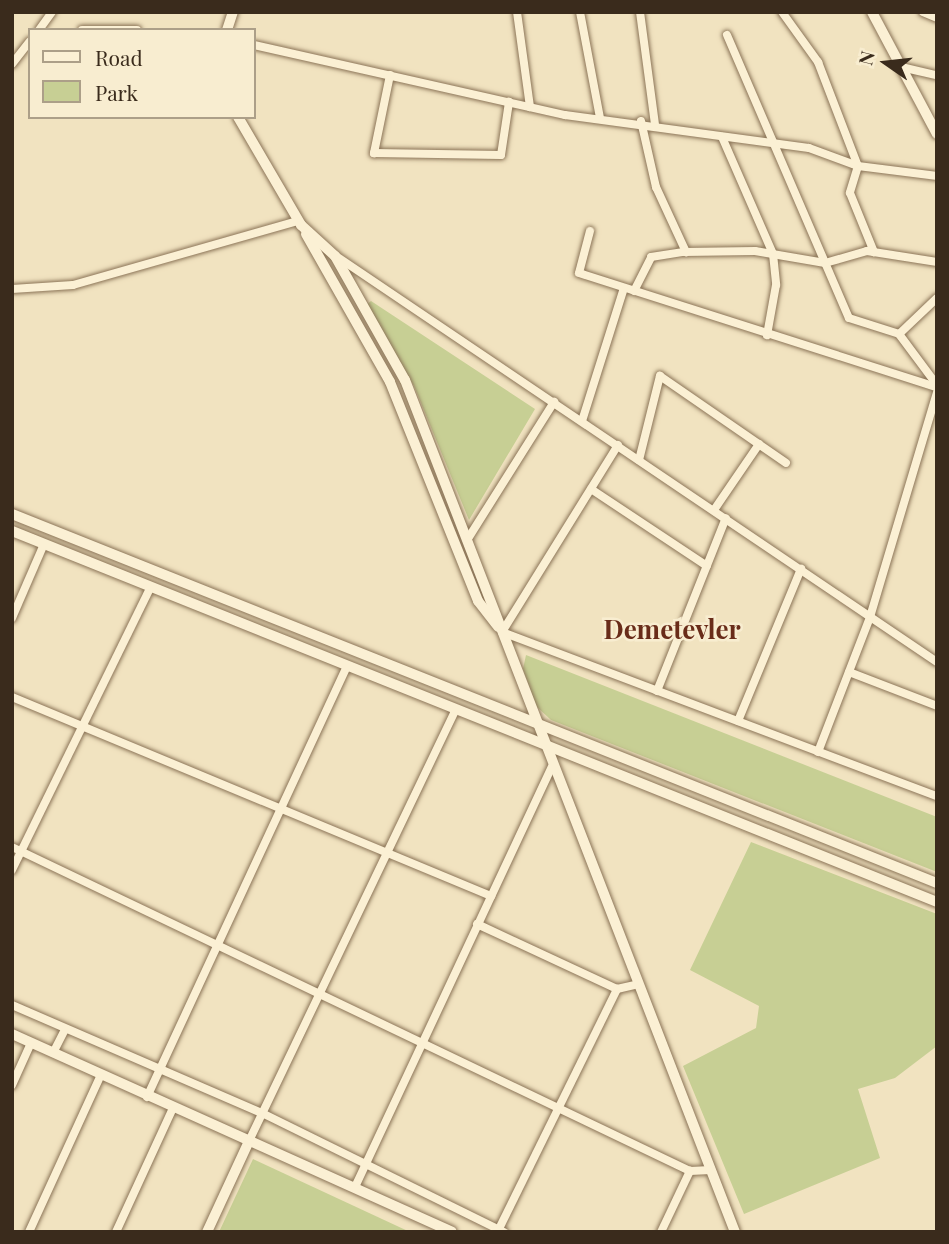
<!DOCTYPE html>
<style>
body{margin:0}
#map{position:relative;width:949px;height:1244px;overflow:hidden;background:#f1e3c0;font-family:"Playfair Display",serif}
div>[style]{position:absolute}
.green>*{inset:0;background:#c7cf94}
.roads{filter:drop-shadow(0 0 2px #8b7457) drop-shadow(0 0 2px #8b7457)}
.street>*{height:8px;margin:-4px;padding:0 4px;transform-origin:4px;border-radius:4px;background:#fbf0d4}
.secondary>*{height:10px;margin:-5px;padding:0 5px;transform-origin:5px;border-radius:5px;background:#fbf0d4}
span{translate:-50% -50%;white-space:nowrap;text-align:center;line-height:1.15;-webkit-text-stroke:5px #f8edd0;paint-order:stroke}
.district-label{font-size:26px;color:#692c19;font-weight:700}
.frame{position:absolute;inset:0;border:14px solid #3a2b1c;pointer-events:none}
.legend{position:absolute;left:28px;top:28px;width:228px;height:91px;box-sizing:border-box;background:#f8edd0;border:2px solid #ac9f88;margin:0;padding:9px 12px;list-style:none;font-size:21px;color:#3a2b1c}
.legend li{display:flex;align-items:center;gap:14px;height:35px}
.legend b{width:35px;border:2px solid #ac9f88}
.north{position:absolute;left:851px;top:28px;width:70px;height:70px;-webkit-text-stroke:5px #f8edd0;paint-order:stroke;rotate:284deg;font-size:19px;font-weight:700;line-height:28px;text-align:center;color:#3a2b1c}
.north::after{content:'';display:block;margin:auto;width:24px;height:32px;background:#3a2b1c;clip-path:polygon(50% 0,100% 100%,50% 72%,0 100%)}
</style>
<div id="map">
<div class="green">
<div style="clip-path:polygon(371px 301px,535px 409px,469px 520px,414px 386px,366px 305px)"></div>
<div style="clip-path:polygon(526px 655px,937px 817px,937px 872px,551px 720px,536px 706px,523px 669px)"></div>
<div style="clip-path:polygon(751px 842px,937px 914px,937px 1046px,895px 1078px,858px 1089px,880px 1158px,744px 1214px,683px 1066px,756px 1028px,759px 1006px,690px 970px)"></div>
<div style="clip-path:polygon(253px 1159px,410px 1232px,219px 1232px)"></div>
</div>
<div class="roads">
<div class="street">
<div style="left:517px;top:12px;width:96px;rotate:82.2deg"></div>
<div style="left:580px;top:12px;width:108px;rotate:79.3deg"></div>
<div style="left:640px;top:12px;width:113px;rotate:82.4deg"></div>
<div style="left:782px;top:12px;width:62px;rotate:54.2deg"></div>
<div style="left:818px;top:62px;width:111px;rotate:69deg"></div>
<div style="left:858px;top:166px;width:28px;rotate:107deg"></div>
<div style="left:850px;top:193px;width:64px;rotate:67.9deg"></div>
<div style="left:923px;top:12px;width:15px;rotate:23deg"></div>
<div style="left:39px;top:30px;width:22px;rotate:-54deg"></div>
<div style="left:82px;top:30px;width:55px"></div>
<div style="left:727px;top:35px;width:308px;rotate:66.7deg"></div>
<div style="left:849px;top:318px;width:52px;rotate:17.7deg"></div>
<div style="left:254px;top:45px;width:319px;rotate:12.7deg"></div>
<div style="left:565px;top:115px;width:246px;rotate:7.7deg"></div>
<div style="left:809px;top:148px;width:52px;rotate:20.2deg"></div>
<div style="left:858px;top:166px;width:80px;rotate:7.2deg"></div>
<div style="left:12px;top:64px;width:29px;rotate:-52deg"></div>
<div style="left:901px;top:67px;width:37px;rotate:13deg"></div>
<div style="left:390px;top:75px;width:80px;rotate:101.6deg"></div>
<div style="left:374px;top:153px;width:127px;rotate:0.9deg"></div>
<div style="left:501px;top:155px;width:54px;rotate:-81.4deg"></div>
<div style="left:641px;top:121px;width:68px;rotate:77.2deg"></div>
<div style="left:656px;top:187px;width:72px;rotate:65.2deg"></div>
<div style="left:722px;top:137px;width:128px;rotate:66.4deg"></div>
<div style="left:773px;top:254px;width:31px;rotate:84deg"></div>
<div style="left:776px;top:285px;width:51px;rotate:100.2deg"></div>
<div style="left:590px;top:231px;width:43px;rotate:104.7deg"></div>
<div style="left:579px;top:273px;width:376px;rotate:17.7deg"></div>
<div style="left:336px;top:256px;width:725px;rotate:34.04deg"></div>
<div style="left:12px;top:289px;width:61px;rotate:-3.8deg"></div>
<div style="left:73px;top:285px;width:234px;rotate:-15.9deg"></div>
<div style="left:634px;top:291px;width:38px;rotate:-63deg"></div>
<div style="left:651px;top:257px;width:33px;rotate:-9deg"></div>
<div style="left:684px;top:252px;width:71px;rotate:-0.8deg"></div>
<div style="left:755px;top:251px;width:71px;rotate:9.7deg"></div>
<div style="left:825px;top:263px;width:44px;rotate:-15.9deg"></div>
<div style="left:867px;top:251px;width:71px;rotate:8.9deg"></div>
<div style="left:937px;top:298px;width:52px;rotate:136.5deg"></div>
<div style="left:899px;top:334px;width:64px;rotate:53.3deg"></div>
<div style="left:582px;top:421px;width:139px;rotate:-72.5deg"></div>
<div style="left:618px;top:445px;width:220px;rotate:121.8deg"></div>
<div style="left:502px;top:632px;width:465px;rotate:20.7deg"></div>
<div style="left:639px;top:460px;width:87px;rotate:-76deg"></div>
<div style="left:660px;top:376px;width:153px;rotate:34.6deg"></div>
<div style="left:591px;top:489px;width:139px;rotate:33.6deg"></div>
<div style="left:714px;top:510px;width:80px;rotate:-55.7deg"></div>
<div style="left:469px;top:537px;width:160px;rotate:-57.8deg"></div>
<div style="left:12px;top:618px;width:81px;rotate:-66.6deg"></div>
<div style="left:849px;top:672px;width:94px;rotate:21.1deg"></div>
<div style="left:657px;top:691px;width:186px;rotate:-68.3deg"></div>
<div style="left:12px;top:697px;width:519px;rotate:22.56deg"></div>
<div style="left:738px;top:721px;width:165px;rotate:-67.5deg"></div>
<div style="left:818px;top:752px;width:145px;rotate:-68.9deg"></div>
<div style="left:870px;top:617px;width:235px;rotate:-73.4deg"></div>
<div style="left:12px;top:847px;width:751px;rotate:25.54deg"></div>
<div style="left:690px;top:1171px;width:21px;rotate:-3deg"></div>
<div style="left:12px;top:870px;width:314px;rotate:-63.9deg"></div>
<div style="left:477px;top:924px;width:154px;rotate:24.9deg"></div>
<div style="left:617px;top:989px;width:22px;rotate:-13deg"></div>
<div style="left:12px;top:1005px;width:272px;rotate:23.4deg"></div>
<div style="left:262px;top:1113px;width:270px;rotate:26.2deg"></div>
<div style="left:53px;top:1053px;width:27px;rotate:-63deg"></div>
<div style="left:12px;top:1085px;width:46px;rotate:-65.7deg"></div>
<div style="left:147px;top:1097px;width:473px;rotate:-65.1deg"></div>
<div style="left:249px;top:1141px;width:475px;rotate:-64.4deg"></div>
<div style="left:355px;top:1187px;width:464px;rotate:-64.9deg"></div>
<div style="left:498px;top:1231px;width:270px;rotate:-63.8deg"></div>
<div style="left:29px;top:1232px;width:173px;rotate:-65.4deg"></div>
<div style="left:116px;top:1232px;width:136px;rotate:-65.3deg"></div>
<div style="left:661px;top:1232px;width:68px;rotate:-64.6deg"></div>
</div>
<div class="secondary">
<div style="left:872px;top:12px;width:138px;rotate:62deg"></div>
<div style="left:227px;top:30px;width:19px;rotate:-72deg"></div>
<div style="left:238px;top:117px;width:125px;rotate:59.7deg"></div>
<div style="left:301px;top:225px;width:46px;rotate:42.4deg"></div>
<div style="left:335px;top:256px;width:142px;rotate:60.6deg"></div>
<div style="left:405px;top:380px;width:914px;rotate:68.83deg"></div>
<div style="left:306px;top:234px;width:170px;rotate:60.4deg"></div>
<div style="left:390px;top:382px;width:236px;rotate:68.1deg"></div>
<div style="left:478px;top:601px;width:33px;rotate:52deg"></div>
<div style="left:12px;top:514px;width:996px;rotate:21.75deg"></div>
<div style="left:12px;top:531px;width:997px;rotate:21.85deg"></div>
<div style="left:12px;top:1034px;width:482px;rotate:24.2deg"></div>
<div style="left:207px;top:1232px;width:100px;rotate:-65.2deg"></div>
</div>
</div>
<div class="district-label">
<span style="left:672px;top:629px">Demetevler</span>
</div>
<div class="frame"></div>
<ul class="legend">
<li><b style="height:9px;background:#fbf0d4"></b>Road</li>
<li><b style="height:19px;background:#c7cf94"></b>Park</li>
</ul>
<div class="north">N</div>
</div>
